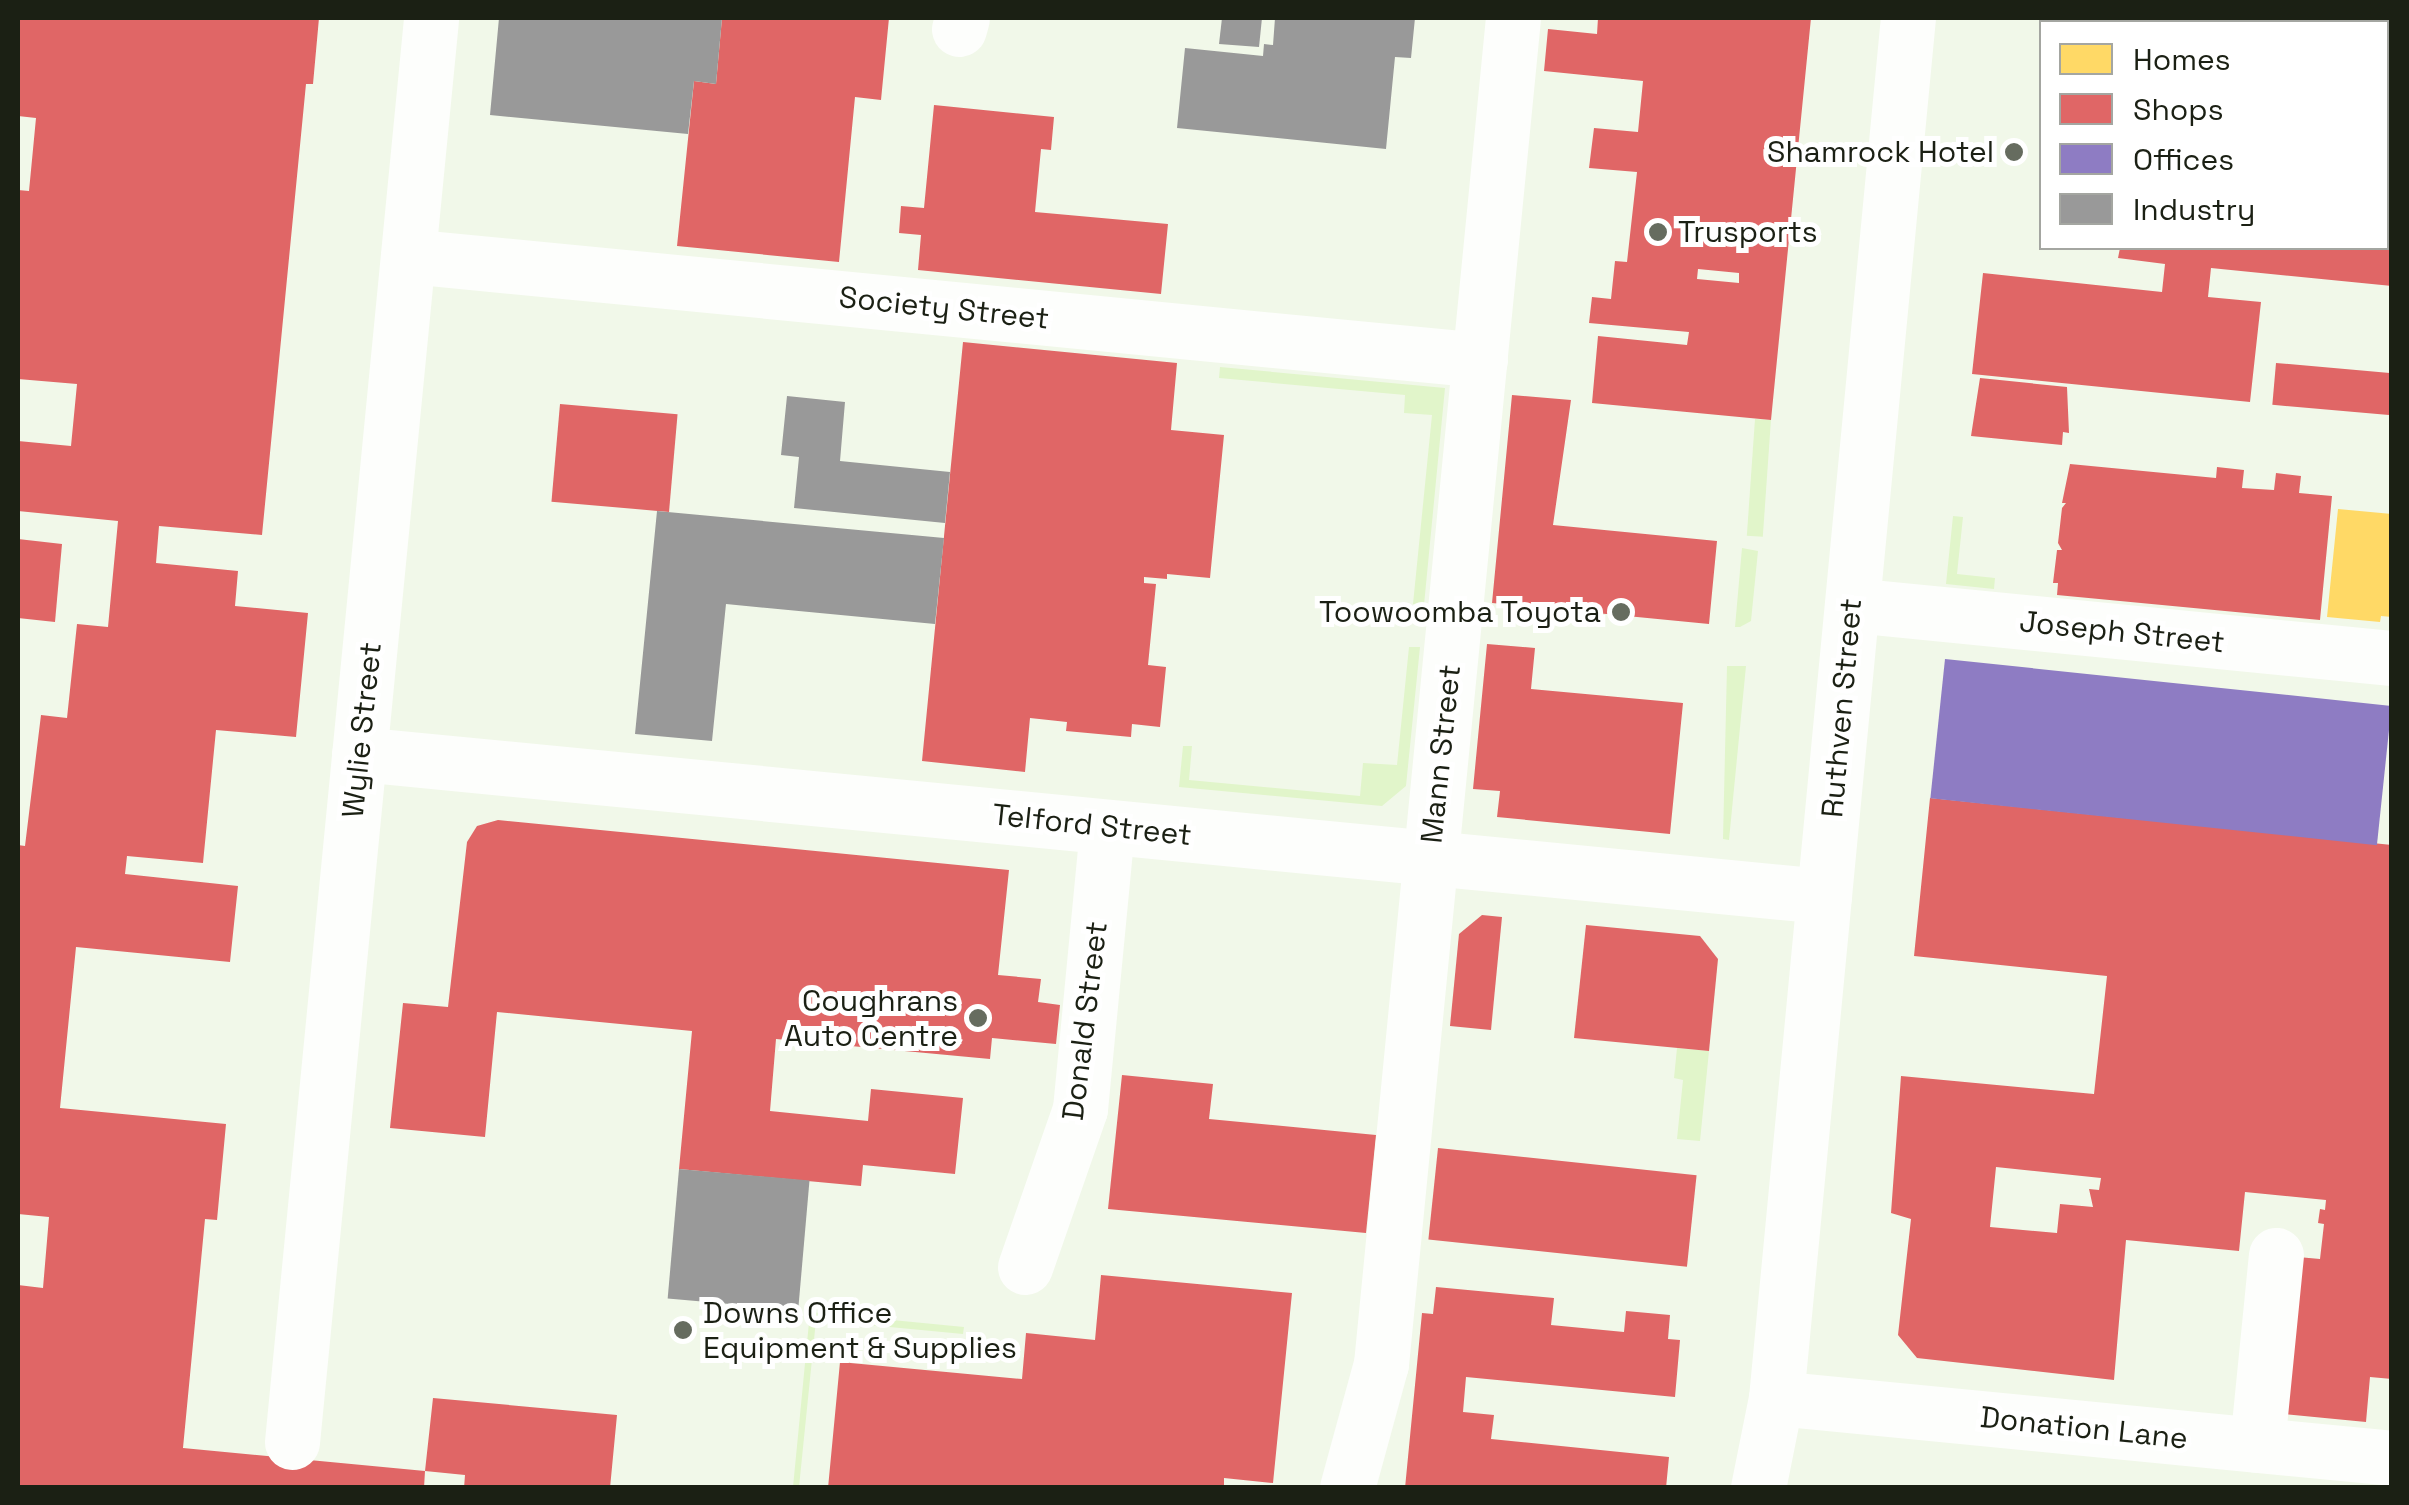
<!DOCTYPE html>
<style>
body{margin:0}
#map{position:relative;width:2409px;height:1505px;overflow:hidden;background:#f1f8e9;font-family:"Space Grotesk",sans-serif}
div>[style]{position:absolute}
.green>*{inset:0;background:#e1f5ca;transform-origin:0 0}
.homes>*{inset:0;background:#ffd966}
.shops>*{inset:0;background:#e06666;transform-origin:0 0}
.offices>*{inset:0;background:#8e7cc3;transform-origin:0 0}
.industry>*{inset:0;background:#999;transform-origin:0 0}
.minor>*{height:55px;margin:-27.5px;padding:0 27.5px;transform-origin:27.5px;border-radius:27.5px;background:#fdfefc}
.major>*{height:55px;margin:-27.5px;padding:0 27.5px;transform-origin:27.5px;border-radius:27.5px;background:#fdfefc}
.dots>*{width:28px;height:28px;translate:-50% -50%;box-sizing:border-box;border:5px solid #fff;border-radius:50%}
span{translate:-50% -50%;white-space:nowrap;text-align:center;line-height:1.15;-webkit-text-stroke:10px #fff;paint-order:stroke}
.poi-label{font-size:30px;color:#1b2014}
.right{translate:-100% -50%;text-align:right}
.left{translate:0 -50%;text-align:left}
.street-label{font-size:30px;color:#1b2014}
.frame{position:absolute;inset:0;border:20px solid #1b2014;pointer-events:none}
.legend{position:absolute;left:2039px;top:20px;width:350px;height:230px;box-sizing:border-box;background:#fff;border:2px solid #a4a6a1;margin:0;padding:12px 18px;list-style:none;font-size:30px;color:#1b2014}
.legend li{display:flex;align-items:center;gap:20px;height:50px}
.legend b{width:50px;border:2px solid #a4a6a1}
</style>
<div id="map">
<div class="green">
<div style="clip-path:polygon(1220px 367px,1445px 388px,1424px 605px,1413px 604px,1432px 415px,1404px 413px,1405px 395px,1219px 378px)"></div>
<div style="left:1755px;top:419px;width:16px;height:117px;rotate:4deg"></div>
<div style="clip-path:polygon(1953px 516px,1963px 517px,1957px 574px,1995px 578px,1994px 589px,1946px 584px)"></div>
<div style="clip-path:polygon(1742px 548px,1758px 551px,1751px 621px,1740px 627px,1735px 627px)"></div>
<div style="clip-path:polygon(1409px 647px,1420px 647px,1406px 786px,1382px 806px,1179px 787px,1183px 746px,1192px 746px,1189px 780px,1360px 796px,1363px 763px,1397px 765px)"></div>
<div style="clip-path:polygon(1727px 666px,1746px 666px,1729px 840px,1723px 839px)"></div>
<div style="clip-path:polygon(1677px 1048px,1709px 1051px,1700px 1141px,1677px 1139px,1683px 1080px,1674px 1078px)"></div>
<div style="clip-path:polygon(810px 1312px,964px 1327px,963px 1334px,816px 1320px,799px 1487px,793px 1487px)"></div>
</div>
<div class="homes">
<div style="clip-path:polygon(2338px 509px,2392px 514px,2392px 617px,2381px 616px,2380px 622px,2327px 617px)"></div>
</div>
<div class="shops">
<div style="clip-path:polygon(18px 18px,319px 18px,313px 84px,306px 84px,262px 535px,159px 526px,156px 563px,238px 571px,235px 606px,308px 613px,296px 737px,216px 730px,203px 863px,127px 856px,125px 874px,238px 886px,230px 962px,76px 947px,60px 1108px,226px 1124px,217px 1220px,205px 1219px,183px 1448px,425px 1471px,424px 1488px,18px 1488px,18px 1285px,43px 1288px,49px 1217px,18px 1214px,18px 845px,25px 846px,41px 715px,67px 718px,77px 624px,108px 627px,118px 521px,18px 511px,18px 441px,71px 446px,77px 384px,18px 379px,18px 190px,29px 191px,36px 118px,18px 116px)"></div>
<div style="clip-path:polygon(722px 18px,889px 18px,881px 100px,855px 97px,839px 262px,677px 246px,694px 81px,716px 84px)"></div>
<div style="clip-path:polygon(evenodd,1598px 18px,1811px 18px,1771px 420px,1592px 403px,1598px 336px,1687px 345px,1689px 332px,1589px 323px,1592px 297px,1611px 299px,1615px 261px,1627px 262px,1637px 172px,1589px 168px,1594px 128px,1638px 132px,1643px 81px,1544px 71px,1548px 29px,1597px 34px,1598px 18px,1698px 269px,1739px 273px,1739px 283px,1697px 279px,1698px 269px)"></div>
<div style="clip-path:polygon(934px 105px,1054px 117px,1051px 150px,1041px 149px,1035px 212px,1168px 224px,1161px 294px,918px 270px,921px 235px,899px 233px,901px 206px,924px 208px)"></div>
<div style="clip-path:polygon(2386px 228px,2392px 228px,2392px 286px,2211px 268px,2208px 297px,2261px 302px,2250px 402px,1972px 374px,1983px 273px,2162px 292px,2165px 264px,2118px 258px,2120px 248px,2386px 248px)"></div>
<div style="clip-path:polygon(963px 342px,1177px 363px,1171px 430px,1224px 435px,1210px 578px,1167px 574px,1167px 579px,1144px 577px,1144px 583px,1156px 584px,1148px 665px,1166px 667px,1160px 727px,1132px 724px,1131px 737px,1066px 731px,1067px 722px,1030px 718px,1025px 772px,922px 761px)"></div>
<div style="left:2276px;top:363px;width:117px;height:42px;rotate:5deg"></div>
<div style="clip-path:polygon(1980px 378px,2067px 387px,2069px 433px,2063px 432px,2062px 445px,1971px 436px)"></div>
<div style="clip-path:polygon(1512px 395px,1571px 400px,1553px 525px,1717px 541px,1709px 624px,1492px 603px)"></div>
<div style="left:560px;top:404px;width:118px;height:98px;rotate:5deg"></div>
<div style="clip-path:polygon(2070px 464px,2216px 478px,2217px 467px,2244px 470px,2242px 488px,2274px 490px,2276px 473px,2301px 476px,2299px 493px,2332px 496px,2320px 620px,2057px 595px,2058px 583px,2053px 583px,2057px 550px,2062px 550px,2058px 543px,2062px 508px,2066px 503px,2062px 503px)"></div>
<div style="clip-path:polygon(18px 539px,62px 544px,55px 622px,18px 618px)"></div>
<div style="clip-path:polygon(1487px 644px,1535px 648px,1531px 689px,1683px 703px,1670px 834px,1497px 817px,1500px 791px,1473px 789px)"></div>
<div style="clip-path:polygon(evenodd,1930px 798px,2392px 845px,2392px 1379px,2370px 1377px,2366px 1422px,2272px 1413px,2287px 1256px,2320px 1259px,2324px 1224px,2318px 1223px,2320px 1209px,2325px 1210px,2326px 1200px,2245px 1192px,2239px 1251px,2126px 1240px,2114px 1380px,1917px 1358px,1898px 1335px,1911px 1219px,1891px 1213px,1901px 1076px,2094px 1094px,2107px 976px,1914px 956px,1930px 798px,1996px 1167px,2101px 1178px,2099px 1190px,2089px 1189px,2093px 1207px,2060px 1204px,2057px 1233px,1990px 1227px,1996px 1167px)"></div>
<div style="clip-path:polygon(498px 820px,1009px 870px,998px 975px,1041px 979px,1038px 1002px,1060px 1005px,1056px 1044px,992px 1038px,990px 1059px,776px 1039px,770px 1111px,868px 1121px,871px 1089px,963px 1098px,955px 1174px,863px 1165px,861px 1186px,679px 1169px,692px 1031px,497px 1012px,485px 1137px,390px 1128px,403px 1003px,448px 1007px,467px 842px,477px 826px)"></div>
<div style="clip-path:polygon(1482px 915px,1502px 917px,1491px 1030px,1450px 1026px,1459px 934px)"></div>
<div style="clip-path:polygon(1586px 925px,1700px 936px,1718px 959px,1709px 1051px,1574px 1038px)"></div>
<div style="clip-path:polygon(1122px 1075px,1213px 1084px,1209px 1119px,1376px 1135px,1366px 1233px,1108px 1209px)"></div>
<div style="left:1438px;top:1148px;width:260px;height:92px;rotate:6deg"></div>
<div style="clip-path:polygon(1101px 1275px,1292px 1293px,1273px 1483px,1224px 1478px,1224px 1488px,828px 1488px,840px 1362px,1022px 1379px,1026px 1333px,1095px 1340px)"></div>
<div style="clip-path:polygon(1436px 1287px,1554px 1298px,1551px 1325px,1624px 1332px,1626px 1311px,1670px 1315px,1668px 1339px,1680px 1340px,1675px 1397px,1466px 1377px,1463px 1412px,1494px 1415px,1491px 1439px,1669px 1457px,1666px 1488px,1405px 1488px,1422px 1313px,1433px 1314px)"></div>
<div style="clip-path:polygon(433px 1398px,617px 1415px,610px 1488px,464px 1488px,465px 1475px,425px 1471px)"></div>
</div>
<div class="offices">
<div style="left:2386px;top:18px;width:6px;height:123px"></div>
<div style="left:1945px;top:659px;width:449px;height:140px;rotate:6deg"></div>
</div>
<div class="industry">
<div style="clip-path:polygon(499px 18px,722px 18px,716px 84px,694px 81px,688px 134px,490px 115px)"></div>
<div style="clip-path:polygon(1222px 18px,1262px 18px,1259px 47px,1219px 44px)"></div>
<div style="clip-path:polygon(1275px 18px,1415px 18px,1411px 58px,1395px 57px,1386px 149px,1177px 128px,1185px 48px,1263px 56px,1264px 44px,1273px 45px)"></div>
<div style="clip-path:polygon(787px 396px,845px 402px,840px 461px,950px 472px,945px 523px,794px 508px,799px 457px,781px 455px)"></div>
<div style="clip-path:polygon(657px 511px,944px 538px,935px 624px,726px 604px,712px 741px,635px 734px)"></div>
<div style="left:679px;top:1169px;width:131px;height:130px;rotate:5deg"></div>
</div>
<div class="minor">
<div style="left:2306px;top:22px;width:4px;rotate:-90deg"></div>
<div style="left:959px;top:29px;width:11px;rotate:-75deg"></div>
<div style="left:408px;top:256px;width:1077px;rotate:5.54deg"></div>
<div style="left:1852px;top:605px;width:543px;rotate:5.61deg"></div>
<div style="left:359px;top:754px;width:1472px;rotate:5.54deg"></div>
<div style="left:1025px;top:1267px;width:167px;rotate:-70.8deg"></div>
<div style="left:1080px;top:1109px;width:283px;rotate:-84.5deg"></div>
<div style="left:1776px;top:1398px;width:619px;rotate:5.56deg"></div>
<div style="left:292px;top:1442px;width:1431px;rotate:-84.42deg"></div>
<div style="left:2257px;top:1445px;width:191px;rotate:-84.3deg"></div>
<div style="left:1347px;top:1488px;width:129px;rotate:-74.7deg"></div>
<div style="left:1381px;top:1364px;width:1352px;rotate:-84.4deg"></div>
</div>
<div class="major">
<div style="left:1758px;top:1488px;width:92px;rotate:-78.7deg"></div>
<div style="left:1776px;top:1398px;width:1386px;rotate:-84.54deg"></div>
</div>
<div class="dots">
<div style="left:2014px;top:152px;background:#666c5f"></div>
<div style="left:1658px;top:232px;background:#666c5f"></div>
<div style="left:1621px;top:612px;background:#666c5f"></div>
<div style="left:978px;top:1018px;background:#666c5f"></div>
<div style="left:683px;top:1330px;background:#666c5f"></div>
</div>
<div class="poi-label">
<span class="right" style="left:1994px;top:152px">Shamrock Hotel</span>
<span class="left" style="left:1678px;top:232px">Trusports</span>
<span class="right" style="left:1601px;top:612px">Toowoomba Toyota</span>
<span class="right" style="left:958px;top:1018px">Coughrans<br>Auto Centre</span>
<span class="left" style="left:703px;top:1330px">Downs Office<br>Equipment &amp; Supplies</span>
</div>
<div class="street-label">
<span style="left:944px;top:308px;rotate:6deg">Society Street</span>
<span style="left:2122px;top:632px;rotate:6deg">Joseph Street</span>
<span style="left:1842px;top:708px;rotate:-85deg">Ruthven Street</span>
<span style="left:362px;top:730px;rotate:-84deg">Wylie Street</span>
<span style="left:1441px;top:754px;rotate:-84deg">Mann Street</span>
<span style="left:1092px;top:825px;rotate:6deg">Telford Street</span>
<span style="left:1085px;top:1021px;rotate:-83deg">Donald Street</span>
<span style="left:2084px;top:1428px;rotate:6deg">Donation Lane</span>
</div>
<div class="frame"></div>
<ul class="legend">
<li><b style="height:28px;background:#ffd966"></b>Homes</li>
<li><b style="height:28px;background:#e06666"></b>Shops</li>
<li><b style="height:28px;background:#8e7cc3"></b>Offices</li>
<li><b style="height:28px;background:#999"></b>Industry</li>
</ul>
</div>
